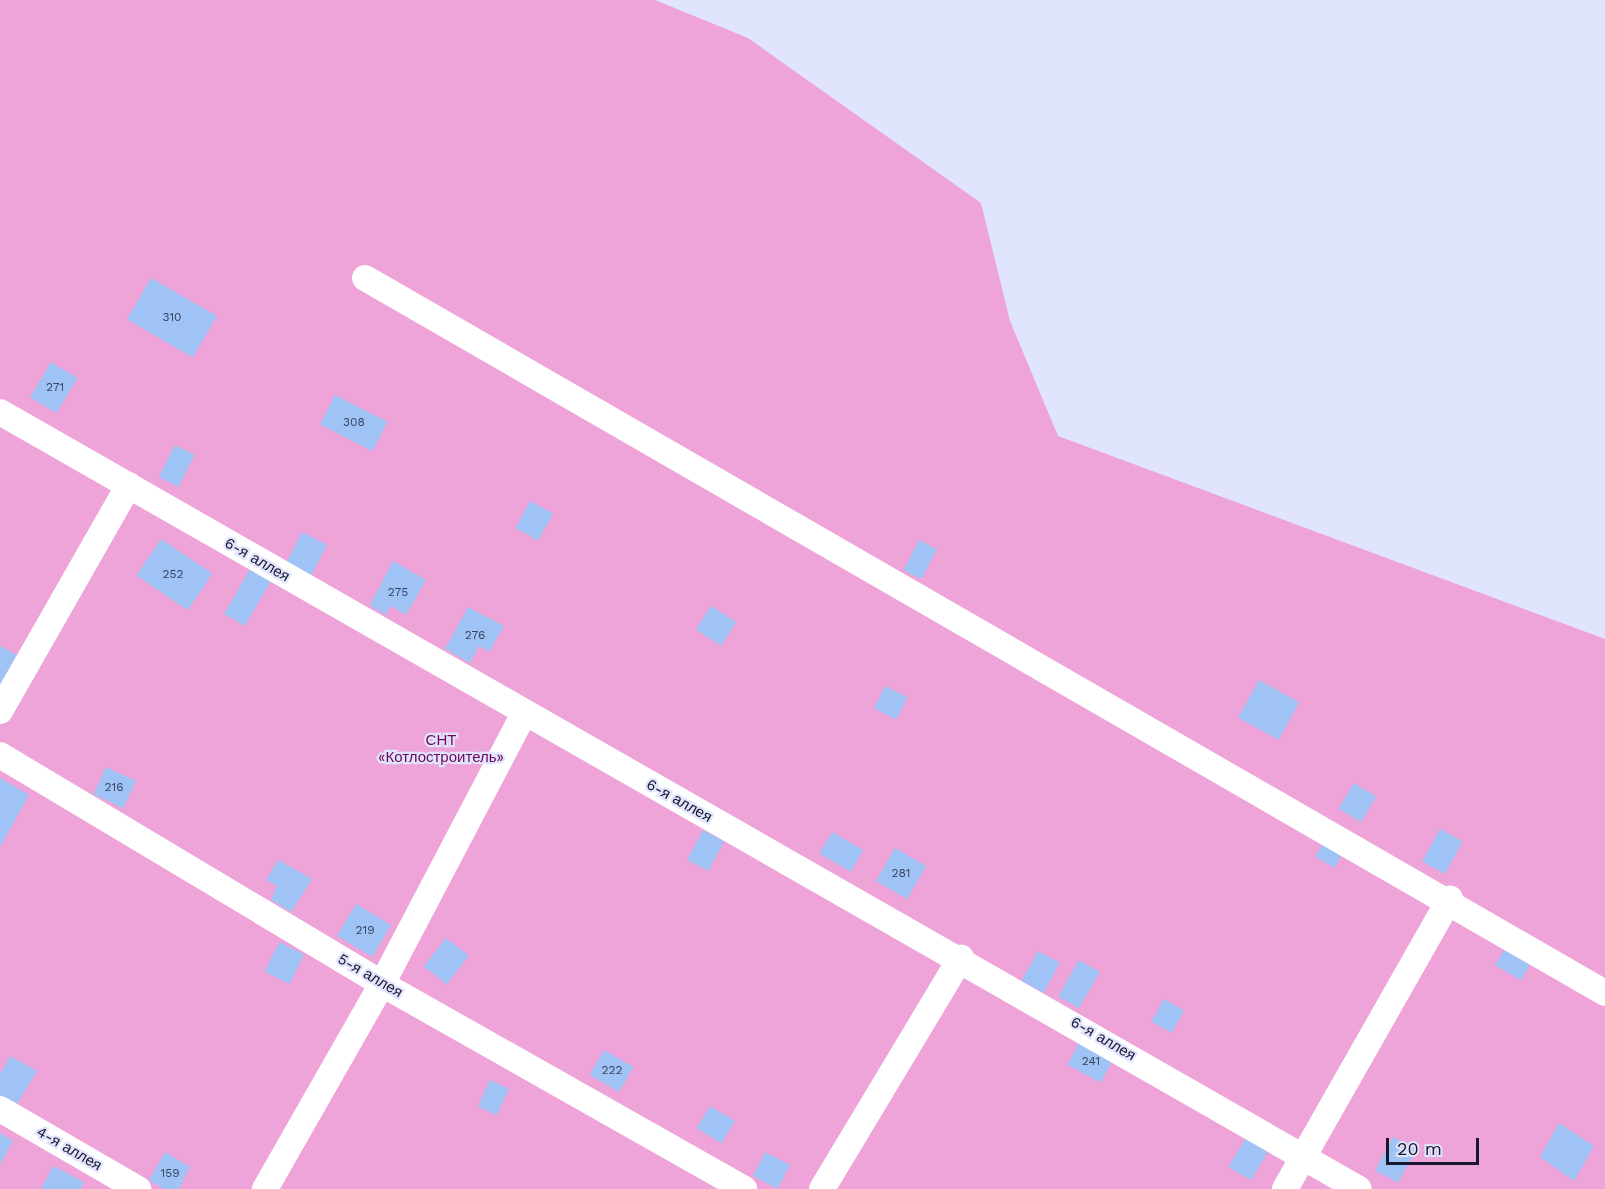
<!DOCTYPE html>
<meta charset="utf-8">
<style>
body{margin:0}
#map{position:relative;width:1605px;height:1189px;overflow:hidden;background:#e0e4fc;font-family:"Work Sans",sans-serif}
div>[style]{position:absolute}
.green>*{inset:0;background:#eea4d9}
.building>*{inset:0;background:#a0c3f5;transform-origin:0 0}
.minor>*{height:26px;margin:-13px;padding:0 13px;transform-origin:13px;border-radius:13px;background:#fff}
span{translate:-50% -50%;white-space:nowrap;text-align:center;line-height:1.15;-webkit-text-stroke:4.5px #e0e4fc;paint-order:stroke}
.number-label{font-size:12px;color:#38435f}
.number-label span{-webkit-text-stroke-width:0}
.street-label{font-size:15px;color:#16182d}
.park-label{font-size:15px;color:#6f065d}
.scale{position:absolute;left:1386px;top:1138px;width:93px;height:27px;box-sizing:border-box;border:3px solid #16182d;border-top:0;padding-left:8px;font-size:18px;line-height:21px;white-space:nowrap;color:#16182d;-webkit-text-stroke:4px #e0e4fc;paint-order:stroke}
</style>
<div id="map">
<div class="green">
<div style="clip-path:polygon(0 0,655px 0,748px 38px,981px 203px,1010px 321px,1058px 436px,1605px 639px,1605px 1189px,0 1189px)"></div>
</div>
<div class="building">
<div style="left:151px;top:278px;width:76px;height:48px;rotate:30deg"></div>
<div style="left:51px;top:362px;width:31px;height:41px;rotate:31deg"></div>
<div style="left:335px;top:395px;width:59px;height:33px;rotate:27deg"></div>
<div style="left:175px;top:445px;width:22px;height:36px;rotate:27deg"></div>
<div style="left:530px;top:501px;width:26px;height:31px;rotate:28deg"></div>
<div style="left:302px;top:532px;width:28px;height:38px;rotate:27deg"></div>
<div style="left:161px;top:539px;width:62px;height:44px;rotate:34deg"></div>
<div style="left:919px;top:540px;width:20px;height:34px;rotate:27deg"></div>
<div style="clip-path:polygon(393px 561px,426px 580px,406px 615px,391px 606px,385px 615px,370px 605px)"></div>
<div style="left:250px;top:569px;width:24px;height:52px;rotate:30deg"></div>
<div style="left:711px;top:606px;width:30px;height:28px;rotate:33deg"></div>
<div style="clip-path:polygon(468px 607px,504px 626px,489px 652px,479px 646px,470px 663px,445px 649px)"></div>
<div style="clip-path:polygon(0 646px,17px 655px,0 687px)"></div>
<div style="left:1259px;top:680px;width:46px;height:43px;rotate:29deg"></div>
<div style="left:885px;top:686px;width:25px;height:25px;rotate:26deg"></div>
<div style="left:106px;top:767px;width:33px;height:30px;rotate:25deg"></div>
<div style="clip-path:polygon(0 778px,29px 795px,0 847px)"></div>
<div style="left:1354px;top:783px;width:26px;height:30px;rotate:31deg"></div>
<div style="left:1440px;top:829px;width:26px;height:37px;rotate:29deg"></div>
<div style="left:703px;top:830px;width:24px;height:34px;rotate:28deg"></div>
<div style="left:832px;top:832px;width:36px;height:25px;rotate:30deg"></div>
<div style="left:1328px;top:836px;width:22px;height:24px;rotate:32deg"></div>
<div style="left:895px;top:848px;width:36px;height:38px;rotate:30deg"></div>
<div style="clip-path:polygon(278px 860px,312px 879px,291px 912px,271px 900px,277px 886px,266px 880px)"></div>
<div style="left:356px;top:904px;width:41px;height:37px;rotate:31deg"></div>
<div style="left:446px;top:938px;width:29px;height:36px;rotate:38deg"></div>
<div style="left:1509px;top:941px;width:30px;height:28px;rotate:30deg"></div>
<div style="left:279px;top:942px;width:28px;height:33px;rotate:26deg"></div>
<div style="left:1038px;top:951px;width:25px;height:34px;rotate:29deg"></div>
<div style="left:1079px;top:960px;width:24px;height:42px;rotate:30deg"></div>
<div style="left:1164px;top:999px;width:23px;height:26px;rotate:29deg"></div>
<div style="left:1080px;top:1041px;width:38px;height:27px;rotate:28deg"></div>
<div style="left:604px;top:1050px;width:34px;height:29px;rotate:30deg"></div>
<div style="clip-path:polygon(10px 1056px,37px 1071px,16px 1106px,0 1097px,0 1074px)"></div>
<div style="left:490px;top:1080px;width:21px;height:29px;rotate:25deg"></div>
<div style="left:710px;top:1106px;width:29px;height:26px;rotate:31deg"></div>
<div style="clip-path:polygon(1559px 1123px,1594px 1146px,1574px 1181px,1540px 1157px)"></div>
<div style="clip-path:polygon(0 1133px,13px 1141px,0 1165px)"></div>
<div style="left:1247px;top:1136px;width:26px;height:36px;rotate:31deg"></div>
<div style="left:1393px;top:1137px;width:26px;height:38px;rotate:28deg"></div>
<div style="clip-path:polygon(165px 1152px,190px 1167px,179px 1189px,164px 1189px,149px 1180px)"></div>
<div style="left:765px;top:1152px;width:28px;height:27px;rotate:27deg"></div>
<div style="clip-path:polygon(53px 1166px,84px 1182px,81px 1189px,41px 1189px)"></div>
</div>
<div class="minor">
<div style="left:365px;top:278px;width:1431px;rotate:29.97deg"></div>
<div style="left:0;top:412px;width:1565px;rotate:29.76deg"></div>
<div style="left:0;top:711px;width:260px;rotate:-60.3deg"></div>
<div style="left:0;top:755px;width:445px;rotate:30.9deg"></div>
<div style="left:382px;top:984px;width:416px;rotate:29.5deg"></div>
<div style="left:0;top:1109px;width:160px;rotate:30.1deg"></div>
<div style="left:265px;top:1189px;width:236px;rotate:-60.3deg"></div>
<div style="left:382px;top:984px;width:304px;rotate:-62.3deg"></div>
<div style="left:822px;top:1189px;width:270px;rotate:-59deg"></div>
<div style="left:1285px;top:1189px;width:334px;rotate:-60.4deg"></div>
</div>
<div class="number-label">
<span style="left:172px;top:318px">310</span>
<span style="left:55px;top:388px">271</span>
<span style="left:354px;top:423px">308</span>
<span style="left:173px;top:575px">252</span>
<span style="left:398px;top:593px">275</span>
<span style="left:475px;top:636px">276</span>
<span style="left:114px;top:788px">216</span>
<span style="left:901px;top:874px">281</span>
<span style="left:365px;top:931px">219</span>
<span style="left:1091px;top:1062px">241</span>
<span style="left:612px;top:1071px">222</span>
<span style="left:170px;top:1174px">159</span>
</div>
<div class="street-label">
<span style="left:257px;top:560px;rotate:30deg">6-я аллея</span>
<span style="left:679px;top:801px;rotate:29deg">6-я аллея</span>
<span style="left:370px;top:976px;rotate:30deg">5-я аллея</span>
<span style="left:1103px;top:1039px;rotate:30deg">6-я аллея</span>
<span style="left:69px;top:1149px;rotate:30deg">4-я аллея</span>
</div>
<div class="park-label">
<span style="left:441px;top:749px">СНТ<br>«Котлостроитель»</span>
</div>
<div class="scale">20 m</div>
</div>
